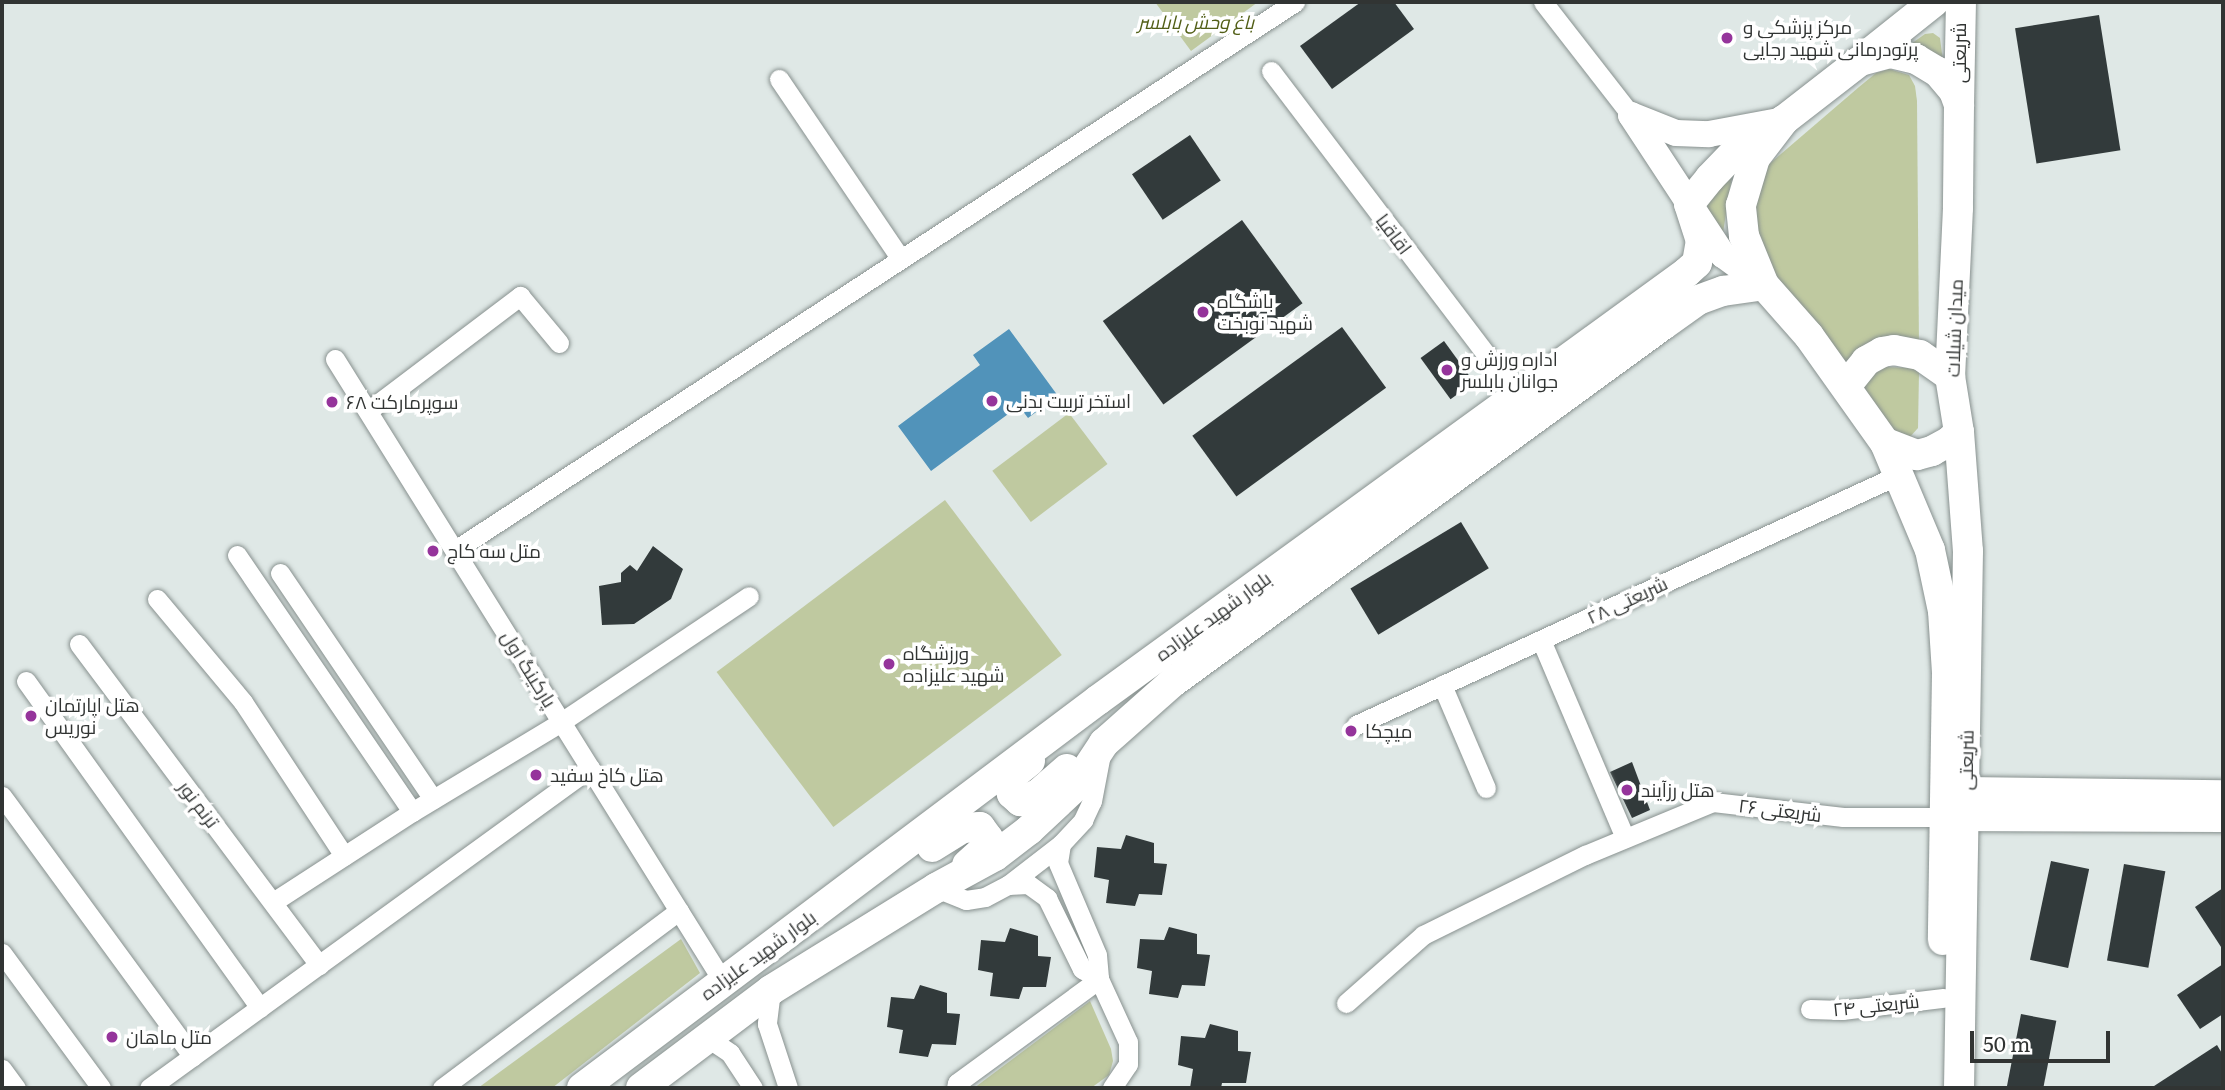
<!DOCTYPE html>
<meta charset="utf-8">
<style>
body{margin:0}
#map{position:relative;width:2225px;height:1090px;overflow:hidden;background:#dfe8e6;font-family:Literata,Cairo,serif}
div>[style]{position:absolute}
.green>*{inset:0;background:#bfc9a0;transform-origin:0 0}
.water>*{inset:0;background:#5193ba}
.building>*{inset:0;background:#323a3b;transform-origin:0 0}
.roads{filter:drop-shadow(0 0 2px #88918f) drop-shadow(0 0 2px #88918f)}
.minor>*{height:19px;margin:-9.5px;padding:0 9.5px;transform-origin:9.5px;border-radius:9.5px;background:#fff}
.secondary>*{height:26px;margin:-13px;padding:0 13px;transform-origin:13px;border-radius:13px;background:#fff}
.primary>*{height:30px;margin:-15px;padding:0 15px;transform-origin:15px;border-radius:15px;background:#fff}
.dots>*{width:19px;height:19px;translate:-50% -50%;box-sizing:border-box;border:4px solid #fff;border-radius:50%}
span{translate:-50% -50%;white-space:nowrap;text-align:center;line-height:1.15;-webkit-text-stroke:7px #fff;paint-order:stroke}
.park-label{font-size:19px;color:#525f17;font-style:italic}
.poi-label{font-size:19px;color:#313433}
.left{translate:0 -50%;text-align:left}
.street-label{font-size:19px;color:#313433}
.frame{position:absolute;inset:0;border:4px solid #313433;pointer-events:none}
.scale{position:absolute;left:1970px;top:1031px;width:140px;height:32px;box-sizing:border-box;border:4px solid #313433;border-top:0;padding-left:9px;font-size:21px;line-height:24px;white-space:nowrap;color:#313433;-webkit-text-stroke:5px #fff;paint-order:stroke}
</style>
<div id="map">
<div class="green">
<div style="clip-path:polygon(1155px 2px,1258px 2px,1191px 51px)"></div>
<div style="clip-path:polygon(1925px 34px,1933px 33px,1940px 38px,1943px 62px,1911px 44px)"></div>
<div style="clip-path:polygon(1889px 69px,1909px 75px,1915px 86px,1917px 101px,1919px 349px,1843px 374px,1768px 274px,1750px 211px,1760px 172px,1859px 87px,1876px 73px)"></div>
<div style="clip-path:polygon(1732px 175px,1722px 239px,1703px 199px)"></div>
<div style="clip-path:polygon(1885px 367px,1913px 368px,1919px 372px,1918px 428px,1909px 438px,1896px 437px,1864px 388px,1870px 374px)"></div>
<div style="left:1069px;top:413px;width:64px;height:96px;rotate:53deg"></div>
<div style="left:945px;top:500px;width:194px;height:286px;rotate:53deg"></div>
<div style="clip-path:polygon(681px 939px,700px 973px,552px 1088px,478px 1088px)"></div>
<div style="clip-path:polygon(1090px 1001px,1111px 1049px,1113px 1061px,1109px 1075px,1091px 1088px,974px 1088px)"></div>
</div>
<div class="water">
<div style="clip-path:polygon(1009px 329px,1058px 396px,1028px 418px,1019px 406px,931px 471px,898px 426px,980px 365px,973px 355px)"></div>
</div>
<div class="building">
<div style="clip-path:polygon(1361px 2px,1394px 2px,1414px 29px,1332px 89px,1300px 46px)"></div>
<div style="left:2099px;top:15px;width:137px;height:85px;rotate:81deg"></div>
<div style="left:1190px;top:135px;width:55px;height:70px;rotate:56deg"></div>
<div style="left:1242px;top:220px;width:103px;height:172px;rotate:54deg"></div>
<div style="left:1342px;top:327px;width:75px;height:185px;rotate:54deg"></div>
<div style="left:1444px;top:341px;width:51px;height:29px;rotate:54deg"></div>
<div style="left:1461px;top:522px;width:54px;height:129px;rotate:59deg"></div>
<div style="clip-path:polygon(653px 546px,683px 569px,671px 599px,634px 624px,602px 625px,599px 586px,621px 582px,621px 573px,630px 565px,637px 571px)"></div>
<div style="clip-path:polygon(1632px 762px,1650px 810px,1632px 818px,1610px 772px)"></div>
<div style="clip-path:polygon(1126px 835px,1154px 843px,1154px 863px,1167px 864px,1162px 895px,1139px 894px,1135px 906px,1106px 903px,1109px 880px,1094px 877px,1097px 847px,1121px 849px)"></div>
<div style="left:2051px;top:861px;width:39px;height:101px;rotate:12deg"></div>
<div style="left:2124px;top:864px;width:42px;height:98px;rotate:10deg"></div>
<div style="clip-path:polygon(2223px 888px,2223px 950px,2195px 907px)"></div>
<div style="clip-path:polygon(1169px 927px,1197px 934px,1197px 954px,1210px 955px,1205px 986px,1182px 985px,1178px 998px,1149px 994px,1152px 971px,1137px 968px,1140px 939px,1164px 940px)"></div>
<div style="clip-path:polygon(1010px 928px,1038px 936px,1038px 956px,1051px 957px,1046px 987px,1023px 987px,1019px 999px,990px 996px,993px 973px,978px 970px,981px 940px,1005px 942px)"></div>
<div style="clip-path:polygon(2223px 964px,2223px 1014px,2200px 1029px,2177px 995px)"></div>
<div style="clip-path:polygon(920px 985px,947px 993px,947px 1013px,960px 1014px,956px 1045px,932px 1044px,928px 1057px,899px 1053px,903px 1030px,887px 1027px,891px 997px,914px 999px)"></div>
<div style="left:2021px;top:1014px;width:36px;height:76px;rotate:11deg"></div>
<div style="clip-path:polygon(1210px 1024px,1238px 1031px,1238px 1051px,1251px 1052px,1246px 1083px,1222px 1083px,1221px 1088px,1190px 1088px,1193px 1069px,1178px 1065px,1181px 1036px,1205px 1038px)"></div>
<div style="clip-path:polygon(2217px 1045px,2223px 1055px,2223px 1088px,2151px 1088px)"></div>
</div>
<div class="roads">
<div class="minor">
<div style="left:1543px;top:2px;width:143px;rotate:52.1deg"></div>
<div style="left:1271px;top:71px;width:409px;rotate:52.8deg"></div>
<div style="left:779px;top:79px;width:217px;rotate:55.9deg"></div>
<div style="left:335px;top:359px;width:732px;rotate:58.07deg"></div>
<div style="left:368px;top:411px;width:191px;rotate:-37.1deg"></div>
<div style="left:520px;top:296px;width:61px;rotate:50.3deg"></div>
<div style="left:455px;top:550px;width:1003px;rotate:-33.12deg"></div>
<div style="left:237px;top:555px;width:311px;rotate:55.7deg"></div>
<div style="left:280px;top:573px;width:273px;rotate:55.9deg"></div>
<div style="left:157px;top:599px;width:134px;rotate:50.1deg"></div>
<div style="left:243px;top:702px;width:184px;rotate:56.7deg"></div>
<div style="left:1541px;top:640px;width:215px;rotate:67deg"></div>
<div style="left:79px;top:644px;width:401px;rotate:53.2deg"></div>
<div style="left:26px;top:681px;width:402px;rotate:54.4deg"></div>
<div style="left:1442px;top:685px;width:112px;rotate:66.9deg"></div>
<div style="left:1356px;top:725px;width:597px;rotate:-24.76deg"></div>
<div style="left:2px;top:796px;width:323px;rotate:53.8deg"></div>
<div style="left:1061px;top:844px;width:19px;rotate:99deg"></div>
<div style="left:1058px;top:863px;width:100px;rotate:67deg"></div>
<div style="left:1097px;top:955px;width:24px;rotate:85deg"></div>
<div style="left:1008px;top:885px;width:20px;rotate:-3deg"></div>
<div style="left:1028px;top:884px;width:24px;rotate:36deg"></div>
<div style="left:1047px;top:898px;width:79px;rotate:63.8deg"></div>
<div style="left:1082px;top:969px;width:20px;rotate:30deg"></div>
<div style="left:936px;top:888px;width:32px;rotate:22deg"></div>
<div style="left:966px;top:900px;width:19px;rotate:-9deg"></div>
<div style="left:985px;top:897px;width:26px;rotate:-28deg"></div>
<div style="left:1008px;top:885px;width:67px;rotate:-37.7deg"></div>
<div style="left:1061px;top:844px;width:33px;rotate:-47deg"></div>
<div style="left:1083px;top:820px;width:21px;rotate:-65deg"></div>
<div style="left:1092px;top:801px;width:43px;rotate:-79.2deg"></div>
<div style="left:273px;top:902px;width:166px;rotate:-32.9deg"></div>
<div style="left:412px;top:812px;width:174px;rotate:-31.1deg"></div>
<div style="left:561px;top:722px;width:226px;rotate:-33.8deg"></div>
<div style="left:2px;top:953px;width:167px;rotate:53.7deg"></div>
<div style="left:771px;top:990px;width:34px;rotate:97deg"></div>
<div style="left:767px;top:1024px;width:67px;rotate:71.8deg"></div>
<div style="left:1346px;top:1003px;width:103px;rotate:-41.4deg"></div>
<div style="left:1423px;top:935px;width:181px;rotate:-26.3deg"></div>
<div style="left:1585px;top:855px;width:139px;rotate:-22.5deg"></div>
<div style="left:1713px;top:802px;width:131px;rotate:6.6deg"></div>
<div style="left:1843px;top:817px;width:99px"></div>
<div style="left:1810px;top:1009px;width:32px;rotate:2deg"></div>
<div style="left:1842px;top:1010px;width:102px;rotate:-6.8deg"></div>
<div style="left:708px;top:1038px;width:27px;rotate:34deg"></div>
<div style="left:730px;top:1053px;width:42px;rotate:56.7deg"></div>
<div style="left:2px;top:1069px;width:24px;rotate:54deg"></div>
<div style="left:149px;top:1088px;width:545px;rotate:-35.97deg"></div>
<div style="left:442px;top:1088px;width:296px;rotate:-36.8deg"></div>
<div style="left:956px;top:1088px;width:5px;rotate:-79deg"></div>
<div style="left:957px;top:1083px;width:176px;rotate:-36.2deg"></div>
<div style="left:1099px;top:979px;width:69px;rotate:65.3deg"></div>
<div style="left:1128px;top:1042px;width:22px;rotate:90deg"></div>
<div style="left:1128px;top:1064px;width:29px;rotate:124deg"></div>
</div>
<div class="secondary">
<div style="left:1631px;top:115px;width:168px;rotate:56.7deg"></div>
<div style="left:1723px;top:255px;width:51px;rotate:36.2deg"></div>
<div style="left:1631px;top:115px;width:48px;rotate:21.8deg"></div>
<div style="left:1676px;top:133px;width:33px;rotate:2deg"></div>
<div style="left:1709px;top:134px;width:71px;rotate:-10.5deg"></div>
</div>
<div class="primary">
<div style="left:1866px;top:56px;width:87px;rotate:-38.5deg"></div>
<div style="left:1959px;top:105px;width:103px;rotate:-88.9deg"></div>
<div style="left:1846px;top:386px;width:32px;rotate:-51deg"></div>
<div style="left:1866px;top:361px;width:18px;rotate:-29deg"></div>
<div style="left:1882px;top:352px;width:12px;rotate:-9deg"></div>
<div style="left:1894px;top:350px;width:26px;rotate:11deg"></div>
<div style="left:1920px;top:355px;width:37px;rotate:35deg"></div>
<div style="left:1959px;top:432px;width:119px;rotate:85.7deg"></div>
<div style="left:1968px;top:551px;width:537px;rotate:90.96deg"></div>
<div style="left:1885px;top:443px;width:116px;rotate:67.2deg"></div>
<div style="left:1930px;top:550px;width:62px;rotate:78deg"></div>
<div style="left:1943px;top:611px;width:62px;rotate:86.3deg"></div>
<div style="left:1947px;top:673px;width:267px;rotate:90.9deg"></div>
<div style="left:1030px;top:761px;width:22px;rotate:141deg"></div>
<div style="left:1013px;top:775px;width:9px;rotate:117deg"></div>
<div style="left:1009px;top:783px;width:11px;rotate:75deg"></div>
<div style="left:1012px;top:794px;width:11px;rotate:41deg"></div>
<div style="left:1020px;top:801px;width:19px;rotate:-21deg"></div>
<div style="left:1038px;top:794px;width:38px;rotate:-41deg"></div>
<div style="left:1965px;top:792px;width:258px;rotate:0.7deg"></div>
<div style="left:1947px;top:816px;width:276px;rotate:0.2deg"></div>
<div style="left:932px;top:847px;width:36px;rotate:-32deg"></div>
<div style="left:962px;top:828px;width:18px;rotate:-3deg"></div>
<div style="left:980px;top:827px;width:14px;rotate:54deg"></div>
<div style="left:988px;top:838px;width:8px;rotate:90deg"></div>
<div style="left:988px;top:846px;width:28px;rotate:138deg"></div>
<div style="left:582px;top:1088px;width:646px;rotate:-36.94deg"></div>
<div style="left:1098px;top:700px;width:728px;rotate:-36deg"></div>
<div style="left:1687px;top:272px;width:13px;rotate:-42deg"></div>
<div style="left:1697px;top:263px;width:22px;rotate:-80deg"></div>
<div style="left:1701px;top:241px;width:39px;rotate:-108deg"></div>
<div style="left:1689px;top:204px;width:33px;rotate:-51deg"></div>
<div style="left:1710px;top:178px;width:42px;rotate:-46deg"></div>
<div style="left:1739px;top:148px;width:53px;rotate:-31.9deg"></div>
<div style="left:1784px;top:120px;width:96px;rotate:-37.8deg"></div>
<div style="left:1860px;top:61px;width:31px;rotate:-15deg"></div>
<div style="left:1890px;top:53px;width:27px;rotate:13deg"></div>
<div style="left:1916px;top:59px;width:26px;rotate:31deg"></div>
<div style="left:1938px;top:72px;width:25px;rotate:50deg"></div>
<div style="left:1954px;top:91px;width:15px;rotate:70deg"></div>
<div style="left:1959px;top:105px;width:103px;rotate:90.6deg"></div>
<div style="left:1958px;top:208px;width:168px;rotate:92.7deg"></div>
<div style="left:1950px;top:376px;width:57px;rotate:80.9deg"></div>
<div style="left:1959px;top:432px;width:13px;rotate:135deg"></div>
<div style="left:1950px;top:441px;width:21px;rotate:151deg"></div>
<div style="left:1932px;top:451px;width:16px;rotate:165deg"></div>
<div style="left:1917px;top:455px;width:34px;rotate:-159deg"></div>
<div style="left:1885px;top:443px;width:131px;rotate:-125.4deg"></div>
<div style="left:1809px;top:336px;width:68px;rotate:-131.4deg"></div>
<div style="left:1764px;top:285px;width:53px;rotate:-112.2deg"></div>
<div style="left:1744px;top:236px;width:31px;rotate:-96deg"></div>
<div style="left:1741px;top:205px;width:49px;rotate:-73.4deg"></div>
<div style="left:1755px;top:158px;width:48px;rotate:-52.7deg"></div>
<div style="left:641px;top:1088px;width:163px;rotate:-37deg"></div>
<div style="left:771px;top:990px;width:194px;rotate:-31.7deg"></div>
<div style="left:936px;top:888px;width:67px;rotate:-28.5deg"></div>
<div style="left:995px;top:856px;width:43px;rotate:-37.4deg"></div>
<div style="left:1029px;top:830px;width:63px;rotate:-43.1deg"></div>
<div style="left:1075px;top:787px;width:53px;rotate:-56.6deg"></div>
<div style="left:1104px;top:743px;width:92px;rotate:-41.5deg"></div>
<div style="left:1173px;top:682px;width:606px;rotate:-36.08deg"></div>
<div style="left:1663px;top:325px;width:43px;rotate:-35.5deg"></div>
<div style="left:1698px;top:300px;width:27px;rotate:-20deg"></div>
<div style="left:1723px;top:291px;width:41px;rotate:-8.3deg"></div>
</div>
</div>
<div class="dots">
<div style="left:1727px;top:38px;background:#95349b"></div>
<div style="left:1203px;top:312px;background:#95349b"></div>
<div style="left:1447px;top:370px;background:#95349b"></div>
<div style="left:992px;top:401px;background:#95349b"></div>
<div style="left:332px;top:402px;background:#95349b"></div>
<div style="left:433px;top:551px;background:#95349b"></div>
<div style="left:889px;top:664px;background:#95349b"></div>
<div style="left:31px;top:716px;background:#95349b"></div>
<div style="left:1351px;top:731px;background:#95349b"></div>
<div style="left:536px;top:775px;background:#95349b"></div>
<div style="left:1627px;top:790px;background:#95349b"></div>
<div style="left:112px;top:1037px;background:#95349b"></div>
</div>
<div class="park-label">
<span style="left:1196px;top:22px">باغ وحش بابلسر</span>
</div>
<div class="poi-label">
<span class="left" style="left:1743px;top:38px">مرکز پزشکی و<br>پرتودرمانی شهید رجایی</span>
<span class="left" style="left:1217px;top:312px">باشگاه<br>شهید نوبخت</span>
<span class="left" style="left:1461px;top:370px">اداره ورزش و<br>جوانان بابلسر</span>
<span class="left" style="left:1006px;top:401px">استخر تربیت بدنی</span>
<span class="left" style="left:346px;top:402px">سوپرمارکت ۶۸</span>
<span class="left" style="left:447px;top:551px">متل سه کاج</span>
<span class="left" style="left:903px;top:664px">ورزشگاه<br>شهید علیزاده</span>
<span class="left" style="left:45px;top:716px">هتل اپارتمان<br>نوريس</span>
<span class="left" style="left:1365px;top:731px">میچکا</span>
<span class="left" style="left:550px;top:775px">هتل کاخ سفید</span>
<span class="left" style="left:1641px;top:790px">هتل رزآیند</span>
<span class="left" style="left:126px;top:1037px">متل ماهان</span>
</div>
<div class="street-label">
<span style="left:1959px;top:53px;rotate:-90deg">شریعتی</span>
<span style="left:1394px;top:234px;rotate:53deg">اقاقیا</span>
<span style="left:1954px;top:328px;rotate:-88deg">میدان شیلات</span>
<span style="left:1627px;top:600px;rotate:-25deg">شریعتی ۲۸</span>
<span style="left:1213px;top:616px;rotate:-36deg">بلوار شهید علیزاده</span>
<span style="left:529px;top:669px;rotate:58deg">پارکینگ اول</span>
<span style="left:1966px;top:760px;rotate:-89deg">شریعتی</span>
<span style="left:199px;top:804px;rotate:53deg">ترنم نور</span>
<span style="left:1780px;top:810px;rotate:7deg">شریعتی ۲۶</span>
<span style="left:758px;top:955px;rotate:-36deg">بلوار شهید علیزاده</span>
<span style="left:1876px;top:1005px;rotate:-6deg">شریعتی ۲۴</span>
</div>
<div class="frame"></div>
<div class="scale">50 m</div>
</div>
